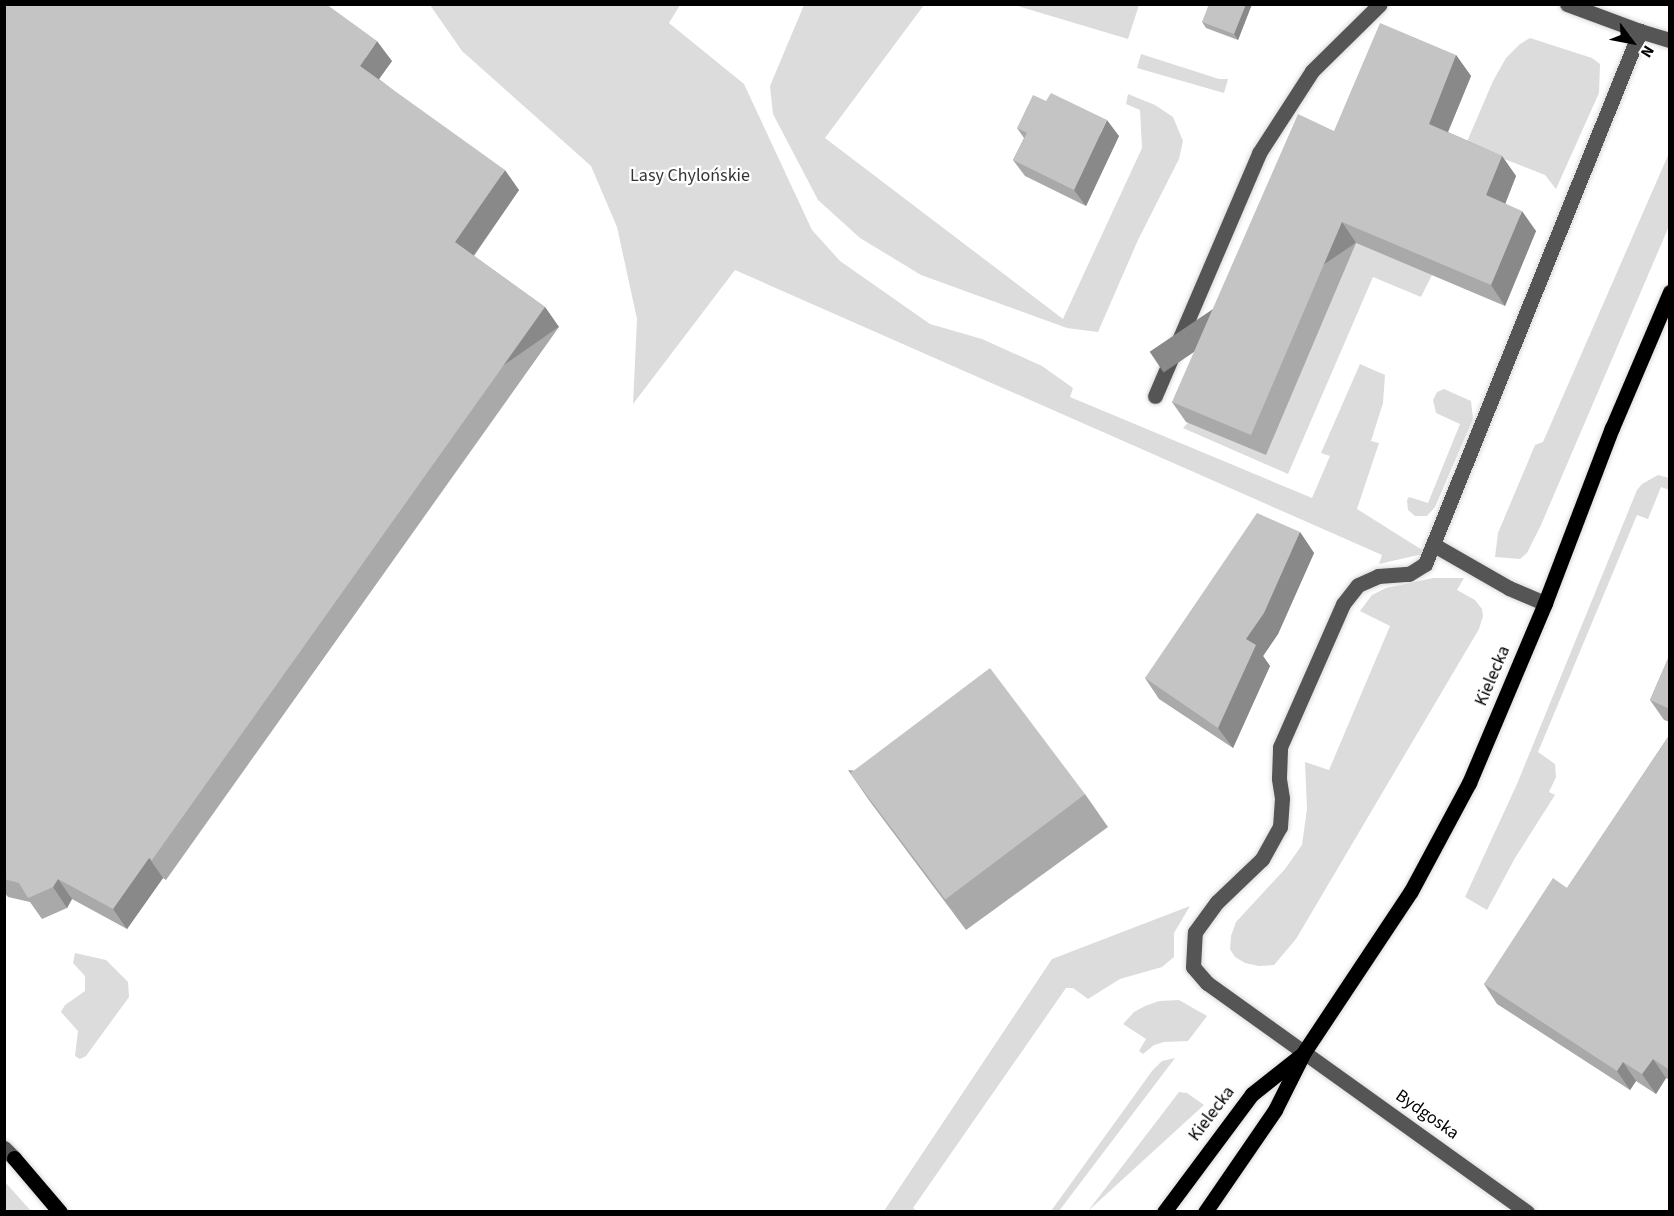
<!DOCTYPE html>
<meta charset="utf-8">
<style>
body{margin:0}
#map{position:relative;width:1674px;height:1216px;overflow:hidden;background:#fff;font-family:"Source Sans 3",sans-serif}
div>[style]{position:absolute}
.green>*{inset:0;background:#dcdcdc}
.roads{filter:drop-shadow(0 0 2px #dbdbdb) drop-shadow(0 0 2px #dbdbdb)}
.minor>*{height:15px;margin:-7.5px;padding:0 7.5px;transform-origin:7.5px;border-radius:7.5px;background:#555}
.major>*{height:15px;margin:-7.5px;padding:0 7.5px;transform-origin:7.5px;border-radius:7.5px;background:#000}
.wall>*{inset:0;background:#a9a9a9}
.shaded-wall>*{inset:0;background:#898989;transform-origin:0 0}
.building>*{inset:0;background:#c4c4c4;transform-origin:0 0}
span{translate:-50% -50%;white-space:nowrap;text-align:center;line-height:1.15;-webkit-text-stroke:4.5px #fff;paint-order:stroke}
.park-label{font-size:18px;color:#333}
.street-label{font-size:18px;color:#000}
.frame{position:absolute;inset:0;border:6px solid #000;pointer-events:none}
.north{position:absolute;left:1602px;top:12px;width:60px;height:60px;-webkit-text-stroke:4px #fff;paint-order:stroke;rotate:122deg;font-size:16px;font-weight:700;line-height:24px;text-align:center;color:#000}
.north::after{content:'';display:block;margin:auto;width:21px;height:27px;background:#000;clip-path:polygon(50% 0,100% 100%,50% 72%,0 100%)}
</style>
<div id="map">
<div class="green">
<div style="clip-path:polygon(430px 5px,680px 5px,669px 23px,744px 84px,812px 230px,840px 261px,930px 324px,982px 339px,1042px 366px,1073px 388px,1070px 397px,1312px 498px,1330px 456px,1321px 453px,1360px 364px,1385px 375px,1383px 403px,1371px 441px,1379px 443px,1357px 509px,1427px 553px,1379px 564px,1382px 555px,735px 270px,633px 404px,637px 319px,617px 227px,591px 166px,462px 51px)"></div>
<div style="clip-path:polygon(804px 5px,924px 5px,825px 138px,1063px 319px,1142px 148px,1140px 110px,1126px 104px,1128px 94px,1155px 105px,1173px 117px,1183px 141px,1179px 159px,1138px 240px,1098px 332px,1067px 328px,921px 275px,860px 238px,818px 200px,773px 114px,770px 86px)"></div>
<div style="clip-path:polygon(1014px 5px,1139px 4px,1139px 5px,1128px 39px)"></div>
<div style="clip-path:polygon(1530px 38px,1592px 58px,1600px 64px,1599px 93px,1556px 189px,1545px 175px,1466px 144px,1493px 81px,1506px 58px,1520px 44px)"></div>
<div style="clip-path:polygon(1141px 54px,1219px 79px,1228px 79px,1224px 93px,1137px 68px)"></div>
<div style="clip-path:polygon(1669px 153px,1669px 226px,1541px 525px,1527px 553px,1520px 559px,1495px 557px,1498px 533px,1535px 445px,1543px 442px)"></div>
<div style="clip-path:polygon(1356px 243px,1432px 275px,1421px 297px,1373px 277px,1288px 474px,1183px 428px)"></div>
<div style="clip-path:polygon(1444px 389px,1471px 401px,1473px 419px,1435px 507px,1427px 516px,1415px 516px,1408px 510px,1407px 500px,1409px 497px,1428px 503px,1460px 424px,1436px 413px,1433px 400px,1437px 392px)"></div>
<div style="clip-path:polygon(1658px 475px,1669px 478px,1669px 490px,1661px 487px,1648px 519px,1637px 515px,1538px 752px,1555px 764px,1556px 777px,1549px 792px,1555px 795px,1515px 858px,1487px 910px,1465px 897px,1517px 784px,1637px 490px,1642px 484px)"></div>
<div style="clip-path:polygon(1433px 578px,1464px 578px,1457px 590px,1475px 600px,1482px 609px,1483px 616px,1479px 629px,1296px 939px,1274px 965px,1259px 966px,1245px 963px,1235px 957px,1230px 949px,1231px 936px,1236px 922px,1285px 869px,1302px 845px,1307px 809px,1305px 762px,1329px 770px,1390px 626px,1360px 611px,1372px 595px,1386px 588px)"></div>
<div style="clip-path:polygon(1190px 906px,1174px 933px,1174px 957px,1162px 967px,1120px 979px,1088px 999px,1073px 988px,1066px 988px,913px 1208px,917px 1211px,884px 1211px,1052px 959px)"></div>
<div style="clip-path:polygon(75px 953px,106px 960px,128px 982px,129px 997px,86px 1056px,80px 1059px,75px 1056px,78px 1031px,61px 1012px,65px 1005px,85px 991px,85px 976px,73px 963px)"></div>
<div style="clip-path:polygon(1179px 1000px,1207px 1016px,1188px 1041px,1164px 1042px,1154px 1045px,1143px 1054px,1139px 1051px,1146px 1039px,1123px 1024px,1134px 1012px,1145px 1006px,1159px 1001px)"></div>
<div style="clip-path:polygon(1175px 1058px,1059px 1211px,1051px 1211px,1152px 1071px,1162px 1061px)"></div>
<div style="clip-path:polygon(1179px 1092px,1187px 1093px,1204px 1105px,1088px 1211px)"></div>
<div style="clip-path:polygon(5px 1182px,31px 1211px,5px 1211px)"></div>
</div>
<div class="roads">
<div class="minor">
<div style="left:1567px;top:4px;width:78px;rotate:20.3deg"></div>
<div style="left:1155px;top:396px;width:264px;rotate:-66.8deg"></div>
<div style="left:1259px;top:153px;width:98px;rotate:-57.1deg"></div>
<div style="left:1312px;top:71px;width:95px;rotate:-44.6deg"></div>
<div style="left:1434px;top:545px;width:86px;rotate:29.8deg"></div>
<div style="left:1509px;top:588px;width:39px;rotate:23deg"></div>
<div style="left:4px;top:1148px;width:14px;rotate:45deg"></div>
<div style="left:1527px;top:1212px;width:393px;rotate:-144.4deg"></div>
<div style="left:1207px;top:983px;width:21px;rotate:-131deg"></div>
<div style="left:1193px;top:967px;width:35px;rotate:-87deg"></div>
<div style="left:1195px;top:932px;width:37px;rotate:-54deg"></div>
<div style="left:1217px;top:902px;width:62px;rotate:-43.7deg"></div>
<div style="left:1262px;top:859px;width:37px;rotate:-61deg"></div>
<div style="left:1280px;top:827px;width:29px;rotate:-86deg"></div>
<div style="left:1282px;top:798px;width:20px;rotate:-99deg"></div>
<div style="left:1279px;top:778px;width:31px;rotate:-88deg"></div>
<div style="left:1280px;top:747px;width:156px;rotate:-66.2deg"></div>
<div style="left:1343px;top:604px;width:24px;rotate:-52deg"></div>
<div style="left:1358px;top:585px;width:22px;rotate:-24deg"></div>
<div style="left:1378px;top:576px;width:31px;rotate:-4deg"></div>
<div style="left:1409px;top:574px;width:19px;rotate:-32deg"></div>
<div style="left:1425px;top:564px;width:575px;rotate:-68.03deg"></div>
<div style="left:1640px;top:31px;width:31px;rotate:17deg"></div>
</div>
<div class="major">
<div style="left:14px;top:1158px;width:71px;rotate:49.6deg"></div>
<div style="left:1164px;top:1212px;width:147px;rotate:-53.3deg"></div>
<div style="left:1252px;top:1094px;width:61px;rotate:-38.4deg"></div>
<div style="left:1205px;top:1212px;width:124px;rotate:-55.5deg"></div>
<div style="left:1275px;top:1110px;width:65px;rotate:-63.4deg"></div>
<div style="left:1304px;top:1052px;width:193px;rotate:-56.4deg"></div>
<div style="left:1411px;top:891px;width:123px;rotate:-61.8deg"></div>
<div style="left:1469px;top:783px;width:195px;rotate:-67.1deg"></div>
<div style="left:1545px;top:603px;width:187px;rotate:-69.1deg"></div>
<div style="left:1612px;top:428px;width:148px;rotate:-66.9deg"></div>
</div>
</div>
<div class="wall">
<div style="clip-path:polygon(4px 4px,392px 61px,379px 79px,519px 190px,474px 256px,545px 307px,559px 327px,166px 880px,163px 878px,127px 929px,72px 899px,67px 908px,42px 919px,30px 902px,8px 897px,4px 892px)"></div>
<div style="clip-path:polygon(1252px 4px,1238px 40px,1206px 28px,1202px 22px)"></div>
<div style="clip-path:polygon(1456px 55px,1471px 76px,1448px 132px,1502px 156px,1516px 176px,1505px 203px,1536px 231px,1505px 306px,1356px 243px,1266px 455px,1186px 422px,1172px 402px)"></div>
<div style="clip-path:polygon(1017px 128px,1119px 136px,1086px 206px,1025px 176px,1013px 160px,1024px 138px)"></div>
<div style="clip-path:polygon(1300px 532px,1314px 553px,1278px 634px,1263px 656px,1270px 666px,1233px 748px,1159px 699px,1145px 678px)"></div>
<div style="clip-path:polygon(1670px 654px,1670px 722px,1664px 720px,1650px 700px)"></div>
<div style="clip-path:polygon(1670px 734px,1670px 1080px,1666px 1078px,1656px 1094px,1636px 1081px,1630px 1090px,1497px 1004px,1484px 984px,1567px 888px)"></div>
<div style="clip-path:polygon(848px 770px,1085px 794px,1108px 827px,966px 930px,871px 803px)"></div>
</div>
<div class="shaded-wall">
<div style="clip-path:polygon(1246px 4px,1252px 4px,1238px 40px,1234px 34px)"></div>
<div style="clip-path:polygon(377px 41px,392px 61px,374px 86px,360px 66px)"></div>
<div style="clip-path:polygon(1456px 55px,1471px 76px,1443px 144px,1429px 124px)"></div>
<div style="clip-path:polygon(1107px 120px,1119px 136px,1086px 206px,1074px 190px)"></div>
<div style="clip-path:polygon(1502px 156px,1516px 176px,1501px 215px,1486px 195px)"></div>
<div style="clip-path:polygon(505px 170px,519px 190px,469px 262px,455px 242px)"></div>
<div style="clip-path:polygon(1522px 211px,1536px 231px,1505px 306px,1491px 285px)"></div>
<div style="left:1342px;top:222px;width:25px;height:232px;rotate:56deg"></div>
<div style="left:545px;top:307px;width:24px;height:678px;rotate:55deg"></div>
<div style="clip-path:polygon(1300px 532px,1314px 553px,1278px 634px,1263px 656px,1270px 666px,1233px 748px,1218px 728px,1246px 639px)"></div>
<div style="clip-path:polygon(149px 858px,163px 878px,127px 929px,113px 909px)"></div>
<div style="clip-path:polygon(58px 879px,72px 899px,67px 908px,53px 887px)"></div>
<div style="clip-path:polygon(1653px 1059px,1666px 1078px,1656px 1094px,1642px 1074px)"></div>
<div style="clip-path:polygon(1623px 1062px,1636px 1081px,1630px 1090px,1617px 1071px)"></div>
</div>
<div class="building">
<div style="clip-path:polygon(4px 4px,326px 4px,377px 41px,360px 66px,505px 170px,455px 242px,545px 307px,152px 860px,149px 858px,113px 909px,58px 879px,53px 887px,28px 898px,19px 883px,4px 879px)"></div>
<div style="clip-path:polygon(1209px 4px,1246px 4px,1234px 34px,1202px 22px)"></div>
<div style="clip-path:polygon(1380px 23px,1456px 55px,1429px 124px,1502px 156px,1486px 195px,1522px 211px,1491px 285px,1342px 222px,1251px 435px,1172px 402px,1298px 114px,1334px 131px)"></div>
<div style="clip-path:polygon(1051px 93px,1107px 120px,1074px 190px,1013px 160px,1027px 133px,1017px 128px,1033px 95px,1046px 101px)"></div>
<div style="clip-path:polygon(1257px 513px,1300px 532px,1264px 613px,1246px 639px,1256px 645px,1218px 728px,1145px 678px)"></div>
<div style="clip-path:polygon(1670px 654px,1670px 709px,1650px 700px)"></div>
<div style="left:990px;top:668px;width:158px;height:175px;rotate:53deg"></div>
<div style="clip-path:polygon(1670px 734px,1670px 1066px,1668px 1069px,1653px 1059px,1642px 1074px,1623px 1062px,1617px 1071px,1484px 984px,1553px 878px,1567px 888px)"></div>
</div>
<div class="park-label">
<span style="left:690px;top:176px">Lasy Chylońskie</span>
</div>
<div class="street-label">
<span style="left:1493px;top:676px;rotate:-67deg">Kielecka</span>
<span style="left:1212px;top:1114px;rotate:-53deg">Kielecka</span>
<span style="left:1427px;top:1115px;rotate:35deg">Bydgoska</span>
</div>
<div class="frame"></div>
<div class="north">N</div>
</div>
